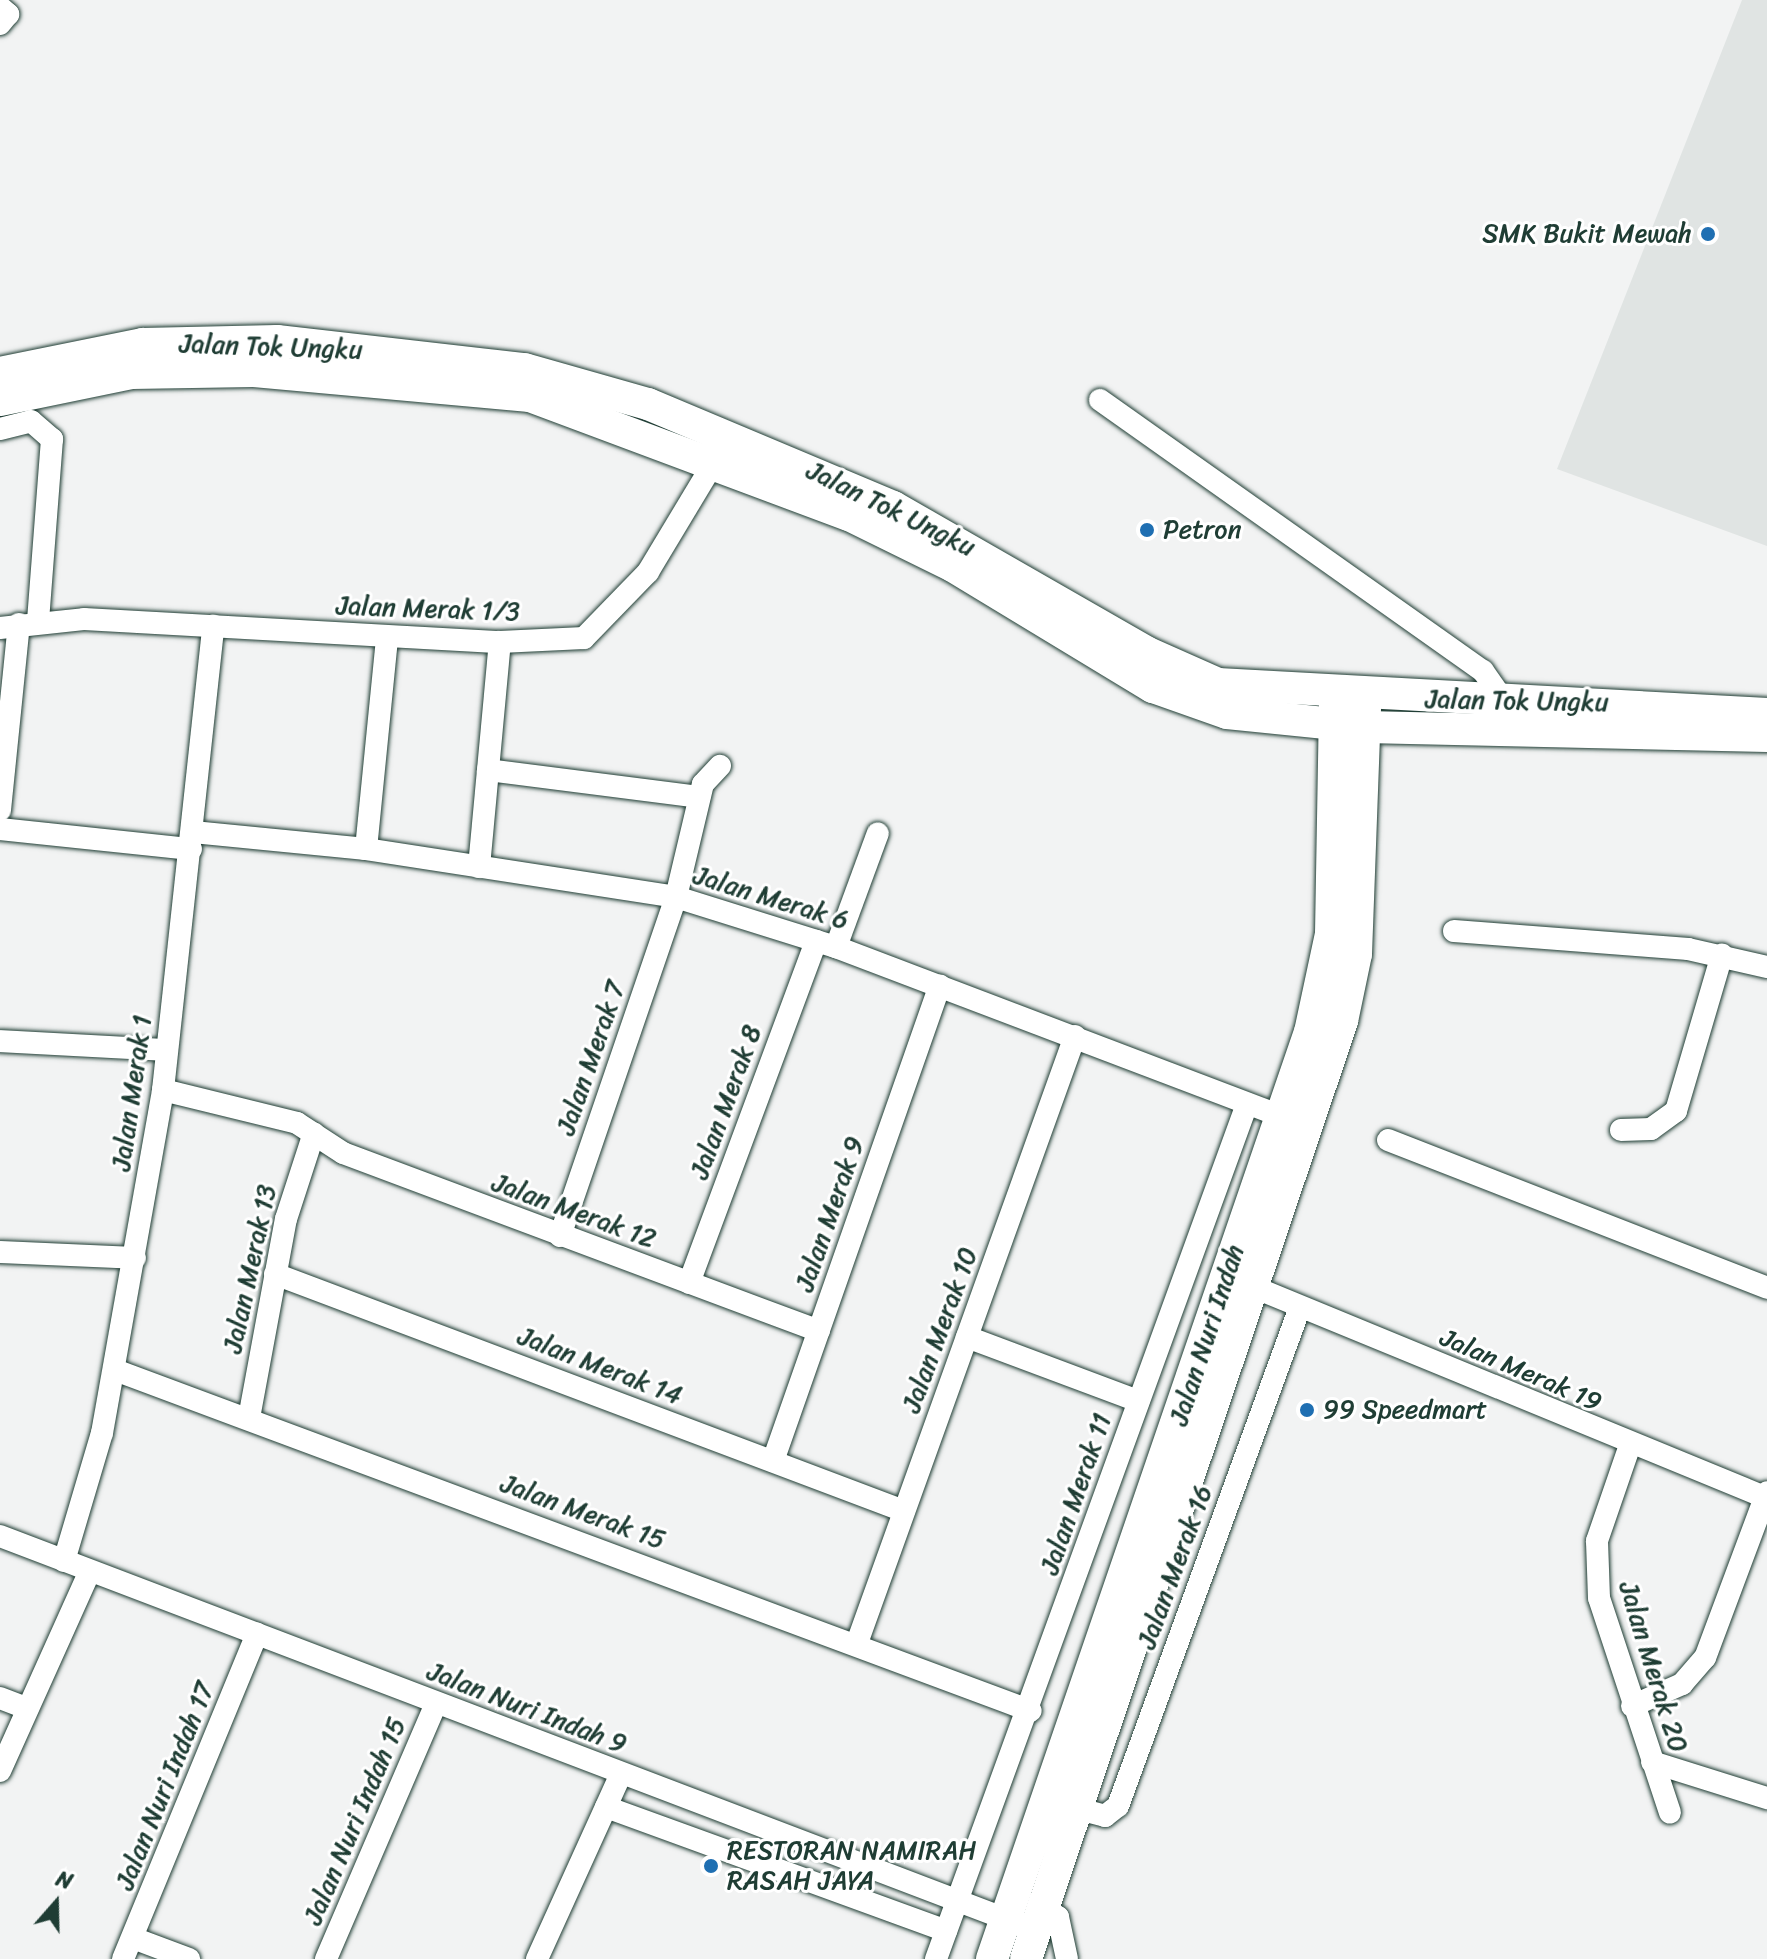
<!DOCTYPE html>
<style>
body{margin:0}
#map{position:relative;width:1767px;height:1959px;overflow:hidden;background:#f2f3f3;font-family:Sriracha,sans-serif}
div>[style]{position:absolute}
.built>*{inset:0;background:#e0e4e3}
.roads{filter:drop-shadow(0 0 2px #1f3d34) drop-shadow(0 0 2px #1f3d34)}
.street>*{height:22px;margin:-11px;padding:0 11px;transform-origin:11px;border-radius:11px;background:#fff}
.secondary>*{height:32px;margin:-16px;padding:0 16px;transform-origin:16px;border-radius:16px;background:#fff}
.dots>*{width:22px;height:22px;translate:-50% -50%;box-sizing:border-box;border:4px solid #fff;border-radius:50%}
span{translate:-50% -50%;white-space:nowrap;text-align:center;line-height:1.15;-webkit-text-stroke:6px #fff;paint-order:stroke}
.poi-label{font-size:26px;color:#1f3d34}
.right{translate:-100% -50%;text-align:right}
.left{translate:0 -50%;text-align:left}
.street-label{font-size:26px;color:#1f3d34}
.north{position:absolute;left:16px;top:1863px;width:80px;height:80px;-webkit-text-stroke:6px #fff;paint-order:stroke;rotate:20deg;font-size:22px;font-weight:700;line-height:32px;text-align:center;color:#1f3d34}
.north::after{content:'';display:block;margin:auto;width:28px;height:36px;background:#1f3d34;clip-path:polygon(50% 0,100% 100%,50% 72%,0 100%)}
</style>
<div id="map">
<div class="built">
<div style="clip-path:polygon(1742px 0,1767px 0,1767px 546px,1557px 469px)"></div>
</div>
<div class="roads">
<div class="street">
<div style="left:0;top:7px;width:11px;rotate:41deg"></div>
<div style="left:8px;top:14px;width:13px;rotate:129deg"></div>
<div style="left:1100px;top:400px;width:469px;rotate:35.3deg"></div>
<div style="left:1483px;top:671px;width:40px;rotate:55.1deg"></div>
<div style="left:0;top:429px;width:32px;rotate:-14deg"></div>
<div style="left:31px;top:421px;width:28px;rotate:41deg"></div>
<div style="left:52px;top:439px;width:184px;rotate:94.4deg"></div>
<div style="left:0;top:628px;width:84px;rotate:-6.1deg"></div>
<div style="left:84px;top:619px;width:417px;rotate:3.2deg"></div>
<div style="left:500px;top:642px;width:84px;rotate:-2.7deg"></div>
<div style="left:584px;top:638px;width:92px;rotate:-45.9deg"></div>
<div style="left:648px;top:572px;width:140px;rotate:-59deg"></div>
<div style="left:488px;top:770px;width:213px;rotate:7.3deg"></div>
<div style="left:0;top:810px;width:187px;rotate:-84.2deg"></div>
<div style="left:0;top:829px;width:192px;rotate:6deg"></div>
<div style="left:193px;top:832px;width:174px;rotate:5.6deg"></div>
<div style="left:366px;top:849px;width:314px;rotate:8.8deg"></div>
<div style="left:676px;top:897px;width:168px;rotate:17.4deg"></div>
<div style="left:836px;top:947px;width:488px;rotate:20.8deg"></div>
<div style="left:366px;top:849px;width:212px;rotate:-84.3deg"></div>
<div style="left:479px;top:867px;width:226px;rotate:-84.7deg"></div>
<div style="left:1454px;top:931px;width:235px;rotate:4.4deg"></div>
<div style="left:1688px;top:949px;width:81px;rotate:12.8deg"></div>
<div style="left:836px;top:947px;width:121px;rotate:-69.8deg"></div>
<div style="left:0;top:1041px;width:167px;rotate:3.1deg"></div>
<div style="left:163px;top:1090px;width:138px;rotate:13.8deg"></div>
<div style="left:297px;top:1123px;width:55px;rotate:33.1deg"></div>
<div style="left:343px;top:1153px;width:508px;rotate:20.5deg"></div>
<div style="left:1621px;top:1130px;width:30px;rotate:-2deg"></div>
<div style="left:1651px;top:1129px;width:31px;rotate:-36deg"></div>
<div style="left:1676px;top:1111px;width:163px;rotate:-73.6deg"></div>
<div style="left:1388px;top:1140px;width:407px;rotate:21.3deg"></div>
<div style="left:560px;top:1236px;width:358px;rotate:-71.1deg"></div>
<div style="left:676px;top:897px;width:116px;rotate:-76.6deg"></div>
<div style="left:703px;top:784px;width:25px;rotate:-47deg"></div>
<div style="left:0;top:1252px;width:135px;rotate:2.5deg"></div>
<div style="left:275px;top:1274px;width:672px;rotate:20.65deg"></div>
<div style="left:689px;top:1283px;width:365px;rotate:-69.6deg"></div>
<div style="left:1256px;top:1288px;width:552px;rotate:22.34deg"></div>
<div style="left:967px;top:1337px;width:183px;rotate:20.5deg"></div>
<div style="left:115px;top:1370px;width:977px;rotate:20.42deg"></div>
<div style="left:249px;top:1418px;width:202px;rotate:-79.5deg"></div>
<div style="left:286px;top:1219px;width:90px;rotate:-72deg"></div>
<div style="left:1630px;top:1445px;width:102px;rotate:109deg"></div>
<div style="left:1597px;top:1541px;width:57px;rotate:88deg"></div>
<div style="left:1599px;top:1598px;width:226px;rotate:71.7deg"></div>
<div style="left:773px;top:1461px;width:504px;rotate:-70.67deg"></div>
<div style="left:0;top:1536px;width:1090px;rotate:20.85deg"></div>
<div style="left:64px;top:1561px;width:134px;rotate:-73.5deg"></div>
<div style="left:102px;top:1433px;width:348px;rotate:-79.9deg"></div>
<div style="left:163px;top:1090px;width:467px;rotate:-83.8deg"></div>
<div style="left:857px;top:1643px;width:645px;rotate:-70.24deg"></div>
<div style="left:0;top:1698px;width:28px;rotate:21deg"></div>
<div style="left:1632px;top:1706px;width:55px;rotate:-23.7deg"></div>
<div style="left:1682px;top:1684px;width:35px;rotate:-49deg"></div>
<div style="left:1705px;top:1658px;width:177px;rotate:-69.5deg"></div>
<div style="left:1652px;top:1762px;width:121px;rotate:17.4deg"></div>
<div style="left:0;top:1771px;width:219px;rotate:-65.8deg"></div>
<div style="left:606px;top:1807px;width:362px;rotate:20deg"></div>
<div style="left:1079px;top:1809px;width:27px;rotate:15deg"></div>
<div style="left:1105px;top:1816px;width:16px;rotate:-38deg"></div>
<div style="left:1118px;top:1806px;width:531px;rotate:-69.96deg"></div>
<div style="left:1045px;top:1908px;width:16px;rotate:35deg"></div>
<div style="left:1058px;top:1917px;width:43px;rotate:77.9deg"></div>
<div style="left:133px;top:1938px;width:60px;rotate:20.6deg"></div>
<div style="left:123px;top:1959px;width:352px;rotate:-67.6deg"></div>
<div style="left:326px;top:1959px;width:278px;rotate:-66.7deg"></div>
<div style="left:537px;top:1959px;width:203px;rotate:-65.6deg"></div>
<div style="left:936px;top:1959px;width:910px;rotate:-70.01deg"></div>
</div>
<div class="secondary">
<div style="left:0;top:373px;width:146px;rotate:-11.5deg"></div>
<div style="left:143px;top:344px;width:134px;rotate:-1.3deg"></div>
<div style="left:277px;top:341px;width:249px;rotate:6.5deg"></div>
<div style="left:524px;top:369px;width:129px;rotate:15.8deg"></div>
<div style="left:648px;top:404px;width:266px;rotate:22.8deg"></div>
<div style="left:893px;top:507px;width:292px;rotate:29.8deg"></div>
<div style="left:1146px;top:652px;width:79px;rotate:24deg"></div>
<div style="left:1218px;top:684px;width:550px;rotate:3.13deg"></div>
<div style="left:0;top:400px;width:134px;rotate:-11.6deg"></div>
<div style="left:131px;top:373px;width:123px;rotate:-0.9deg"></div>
<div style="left:254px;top:371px;width:277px;rotate:5.2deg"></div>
<div style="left:530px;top:396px;width:340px;rotate:20.5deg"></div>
<div style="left:849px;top:515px;width:116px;rotate:26.1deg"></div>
<div style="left:953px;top:566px;width:234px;rotate:31.2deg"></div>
<div style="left:1153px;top:687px;width:78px;rotate:19.4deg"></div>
<div style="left:1227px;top:713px;width:139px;rotate:5.8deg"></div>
<div style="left:1365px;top:727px;width:402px;rotate:1.3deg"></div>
<div style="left:992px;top:1959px;width:980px;rotate:-71.07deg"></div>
<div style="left:1310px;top:1032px;width:100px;rotate:-77.9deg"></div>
<div style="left:1331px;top:934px;width:232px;rotate:-89deg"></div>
<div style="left:1026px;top:1959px;width:990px;rotate:-71.38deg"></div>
<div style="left:1342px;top:1021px;width:68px;rotate:-78.2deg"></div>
<div style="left:1356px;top:954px;width:246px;rotate:-87.9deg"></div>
</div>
</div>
<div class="dots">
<div style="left:1708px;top:234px;background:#1f6fb2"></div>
<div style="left:1147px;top:530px;background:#1f6fb2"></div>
<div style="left:1307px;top:1410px;background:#1f6fb2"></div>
<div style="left:711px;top:1866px;background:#1f6fb2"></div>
</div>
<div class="poi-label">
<span class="right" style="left:1692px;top:234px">SMK Bukit Mewah</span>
<span class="left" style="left:1163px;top:530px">Petron</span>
<span class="left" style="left:1323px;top:1410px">99 Speedmart</span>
<span class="left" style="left:727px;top:1866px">RESTORAN NAMIRAH<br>RASAH JAYA</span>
</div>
<div class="street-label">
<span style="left:271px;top:347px;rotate:2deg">Jalan Tok Ungku</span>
<span style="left:891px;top:509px;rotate:26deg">Jalan Tok Ungku</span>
<span style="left:428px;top:609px;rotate:2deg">Jalan Merak 1/3</span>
<span style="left:1517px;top:701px;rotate:1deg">Jalan Tok Ungku</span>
<span style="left:771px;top:898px;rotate:17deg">Jalan Merak 6</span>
<span style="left:591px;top:1058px;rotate:-71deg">Jalan Merak 7</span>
<span style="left:132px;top:1093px;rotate:-82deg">Jalan Merak 1</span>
<span style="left:726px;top:1102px;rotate:-70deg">Jalan Merak 8</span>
<span style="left:574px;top:1211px;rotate:20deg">Jalan Merak 12</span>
<span style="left:830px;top:1214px;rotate:-71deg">Jalan Merak 9</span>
<span style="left:250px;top:1269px;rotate:-78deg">Jalan Merak 13</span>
<span style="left:940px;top:1330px;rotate:-70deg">Jalan Merak 10</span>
<span style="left:1207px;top:1335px;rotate:-72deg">Jalan Nuri Indah</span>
<span style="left:600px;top:1366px;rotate:21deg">Jalan Merak 14</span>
<span style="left:1521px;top:1370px;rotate:23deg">Jalan Merak 19</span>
<span style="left:1076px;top:1494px;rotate:-71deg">Jalan Merak 11</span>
<span style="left:583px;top:1512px;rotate:20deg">Jalan Merak 15</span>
<span style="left:1175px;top:1567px;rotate:-70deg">Jalan Merak 16</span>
<span style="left:1653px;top:1667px;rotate:73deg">Jalan Merak 20</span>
<span style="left:527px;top:1708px;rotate:21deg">Jalan Nuri Indah 9</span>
<span style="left:165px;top:1786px;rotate:-68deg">Jalan Nuri Indah 17</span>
<span style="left:355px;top:1821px;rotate:-67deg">Jalan Nuri Indah 15</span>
</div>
<div class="north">N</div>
</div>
